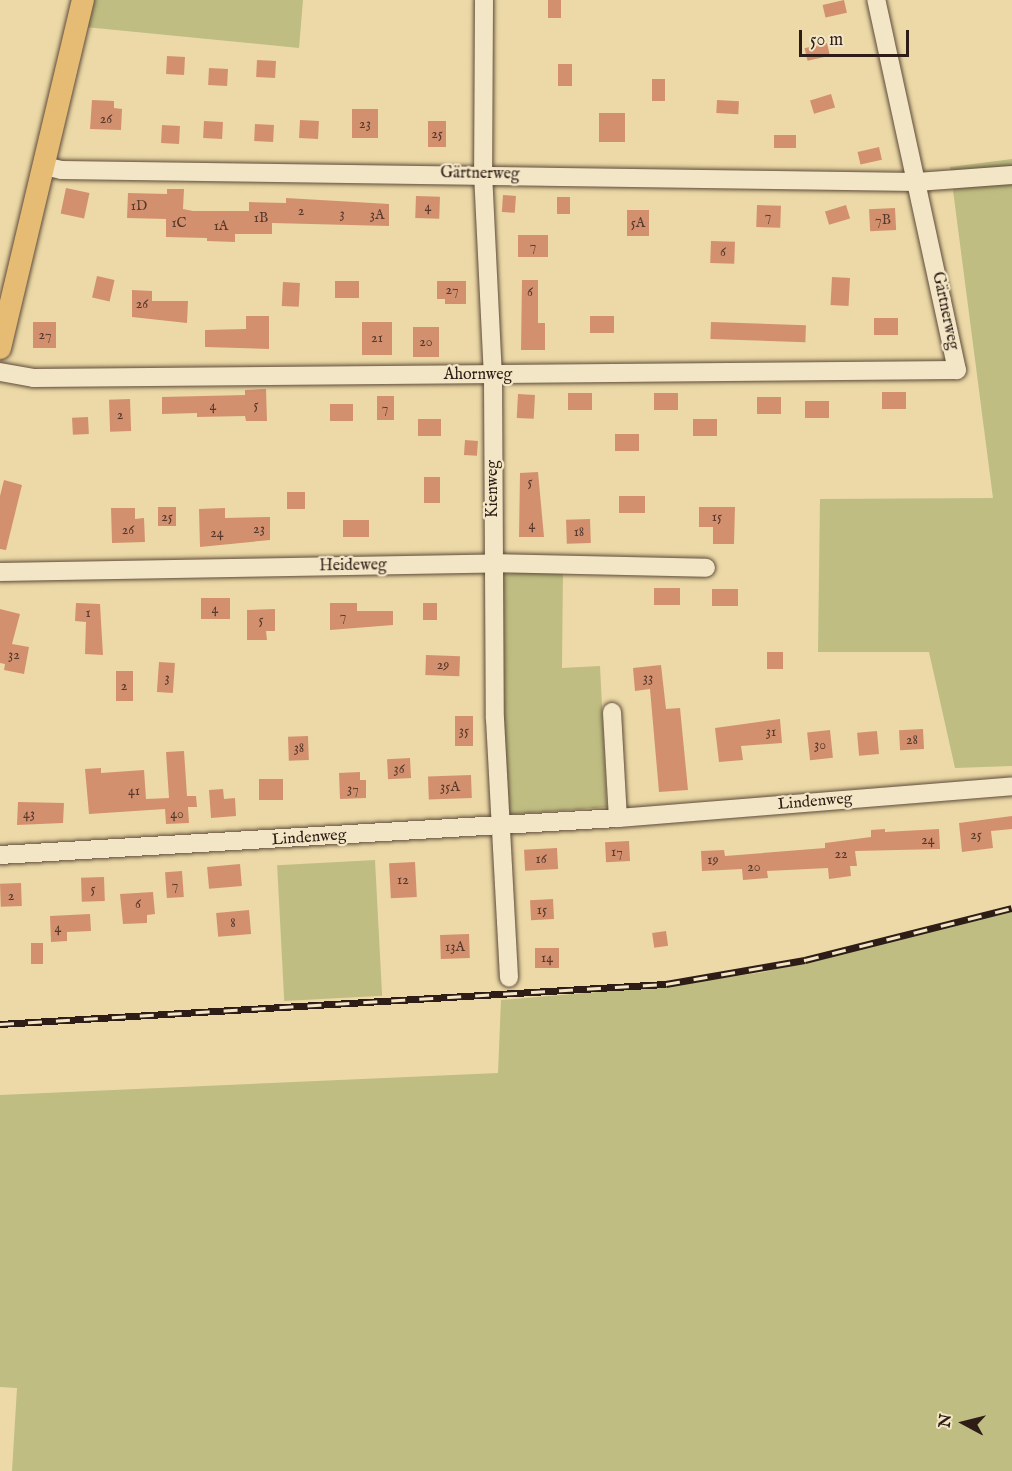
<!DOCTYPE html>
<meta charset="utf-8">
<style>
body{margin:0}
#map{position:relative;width:1012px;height:1471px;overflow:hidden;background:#ecd9a7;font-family:"IM FELL English",serif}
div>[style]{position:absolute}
.green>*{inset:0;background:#bfbd82;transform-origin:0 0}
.building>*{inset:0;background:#d3906f;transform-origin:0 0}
.roads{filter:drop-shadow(0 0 2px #5e4b3a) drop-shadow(0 0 2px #5e4b3a)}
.minor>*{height:18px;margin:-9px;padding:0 9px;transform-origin:9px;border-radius:9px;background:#f3e6c6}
.major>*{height:22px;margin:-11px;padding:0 11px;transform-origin:11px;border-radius:11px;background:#e6bc74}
.rail>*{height:7px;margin-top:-3.5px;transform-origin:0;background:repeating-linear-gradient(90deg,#f3e6c6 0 14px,#2e1c16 0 28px);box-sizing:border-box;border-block:2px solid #2e1c16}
span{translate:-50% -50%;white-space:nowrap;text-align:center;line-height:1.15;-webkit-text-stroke:4.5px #f3e6c6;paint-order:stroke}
.number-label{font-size:14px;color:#57392c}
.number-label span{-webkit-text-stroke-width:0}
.street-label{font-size:16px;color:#2e1c16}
.north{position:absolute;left:934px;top:1393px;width:60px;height:60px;-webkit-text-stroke:4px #f3e6c6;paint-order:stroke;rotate:277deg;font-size:16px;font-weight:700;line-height:24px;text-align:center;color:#2e1c16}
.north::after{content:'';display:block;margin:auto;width:21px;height:27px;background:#2e1c16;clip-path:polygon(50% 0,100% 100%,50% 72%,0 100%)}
.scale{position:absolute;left:799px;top:30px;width:110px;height:27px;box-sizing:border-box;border:3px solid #2e1c16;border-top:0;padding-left:8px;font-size:18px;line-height:21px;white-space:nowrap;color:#2e1c16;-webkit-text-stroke:4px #f3e6c6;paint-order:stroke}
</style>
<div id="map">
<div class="green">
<div style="clip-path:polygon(92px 0,303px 0,299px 48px,85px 27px)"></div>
<div style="clip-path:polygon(1012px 159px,1012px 766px,955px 768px,929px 652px,818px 652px,820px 499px,993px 498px,950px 167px)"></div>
<div style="clip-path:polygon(563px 571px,562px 668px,600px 666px,607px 807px,506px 815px,499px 574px)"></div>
<div style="left:375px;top:860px;width:136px;height:98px;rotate:87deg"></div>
<div style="clip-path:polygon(1012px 911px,1012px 1471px,12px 1471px,17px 1388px,0 1387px,0 1095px,498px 1073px,501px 1000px,667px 986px,764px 972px)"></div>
</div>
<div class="building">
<div style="left:548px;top:0;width:13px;height:18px"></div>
<div style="left:844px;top:0;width:13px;height:22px;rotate:77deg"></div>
<div style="left:827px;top:43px;width:13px;height:23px;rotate:77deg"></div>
<div style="left:167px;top:56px;width:18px;height:18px;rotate:3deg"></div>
<div style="left:257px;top:60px;width:19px;height:17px;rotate:3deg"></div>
<div style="left:558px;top:64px;width:14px;height:22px"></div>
<div style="left:209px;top:68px;width:19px;height:17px;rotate:3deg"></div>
<div style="left:652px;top:79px;width:13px;height:22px"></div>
<div style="left:831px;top:94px;width:14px;height:22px;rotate:73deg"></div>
<div style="clip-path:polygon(92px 100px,114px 101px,114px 108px,122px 109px,121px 130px,90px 129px)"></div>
<div style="left:717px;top:100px;width:22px;height:13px;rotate:3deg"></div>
<div style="left:352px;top:109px;width:26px;height:29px"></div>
<div style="left:599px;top:113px;width:26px;height:29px"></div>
<div style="left:300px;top:120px;width:19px;height:18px;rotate:3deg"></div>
<div style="left:204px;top:121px;width:19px;height:17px;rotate:3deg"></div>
<div style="left:446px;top:121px;width:26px;height:18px;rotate:90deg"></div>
<div style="left:255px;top:124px;width:19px;height:17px;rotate:3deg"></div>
<div style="left:162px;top:125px;width:18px;height:18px;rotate:3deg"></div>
<div style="left:774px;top:135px;width:22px;height:13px"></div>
<div style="left:879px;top:147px;width:13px;height:22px;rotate:77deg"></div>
<div style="left:66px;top:188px;width:24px;height:26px;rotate:12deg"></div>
<div style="clip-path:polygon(167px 189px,184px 189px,183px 209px,193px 211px,249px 211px,249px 202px,286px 203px,286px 198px,389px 204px,389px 226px,272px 223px,272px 234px,235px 234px,235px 242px,207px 241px,207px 238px,166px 237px,166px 219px,127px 218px,128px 193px,167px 194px)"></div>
<div style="left:503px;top:195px;width:13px;height:17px;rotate:4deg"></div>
<div style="left:416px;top:196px;width:24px;height:22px;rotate:2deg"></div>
<div style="left:557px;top:197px;width:13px;height:17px"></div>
<div style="left:757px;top:205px;width:24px;height:22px;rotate:2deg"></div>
<div style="left:846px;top:205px;width:14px;height:22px;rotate:73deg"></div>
<div style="left:895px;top:208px;width:22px;height:26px;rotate:87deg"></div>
<div style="left:627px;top:210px;width:22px;height:26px"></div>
<div style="left:548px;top:235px;width:22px;height:30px;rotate:90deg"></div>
<div style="left:711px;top:241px;width:24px;height:22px;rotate:2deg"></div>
<div style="left:97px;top:276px;width:18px;height:22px;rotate:13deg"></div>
<div style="left:832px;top:277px;width:18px;height:28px;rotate:3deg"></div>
<div style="clip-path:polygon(522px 280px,538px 280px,538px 323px,545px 323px,545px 350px,521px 350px)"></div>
<div style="left:335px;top:281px;width:24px;height:17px"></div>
<div style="clip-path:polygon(437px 281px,466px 281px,466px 304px,445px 304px,445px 299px,437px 299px)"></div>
<div style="left:283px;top:282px;width:17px;height:24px;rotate:3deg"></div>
<div style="clip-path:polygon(132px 290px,152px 291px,152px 301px,188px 301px,187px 323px,132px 317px)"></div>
<div style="clip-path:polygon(246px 316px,269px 316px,269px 349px,205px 347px,205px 330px,246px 329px)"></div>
<div style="left:590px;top:316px;width:24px;height:17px"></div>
<div style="left:874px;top:318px;width:24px;height:17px"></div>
<div style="left:33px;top:322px;width:23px;height:26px"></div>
<div style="left:362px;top:322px;width:30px;height:33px"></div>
<div style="left:711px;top:322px;width:95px;height:17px;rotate:2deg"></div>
<div style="left:439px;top:327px;width:30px;height:26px;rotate:90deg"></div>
<div style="clip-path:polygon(266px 389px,267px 421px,246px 421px,245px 416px,197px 417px,197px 413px,162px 414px,162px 397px,245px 395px,245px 390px)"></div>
<div style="left:906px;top:392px;width:17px;height:24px;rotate:90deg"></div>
<div style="left:592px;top:393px;width:17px;height:24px;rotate:90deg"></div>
<div style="left:678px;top:393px;width:17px;height:24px;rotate:90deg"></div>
<div style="left:518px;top:394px;width:17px;height:24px;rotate:3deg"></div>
<div style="left:394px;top:396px;width:24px;height:17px;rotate:90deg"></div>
<div style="left:781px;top:397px;width:17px;height:24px;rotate:90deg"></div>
<div style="left:130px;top:399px;width:32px;height:21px;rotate:88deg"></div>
<div style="left:805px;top:401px;width:24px;height:17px"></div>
<div style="left:330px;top:404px;width:23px;height:17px"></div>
<div style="left:88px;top:417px;width:17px;height:16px;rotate:87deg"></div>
<div style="left:418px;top:419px;width:23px;height:17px"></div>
<div style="left:717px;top:419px;width:17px;height:24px;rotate:90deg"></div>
<div style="left:615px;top:434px;width:24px;height:17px"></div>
<div style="left:465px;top:440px;width:13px;height:15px;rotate:4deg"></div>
<div style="clip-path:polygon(538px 472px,544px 537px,519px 537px,520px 473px)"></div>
<div style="left:424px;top:477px;width:16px;height:26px"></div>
<div style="clip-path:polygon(4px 480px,22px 485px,6px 550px,0 549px,0 496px)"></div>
<div style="left:287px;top:492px;width:18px;height:17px"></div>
<div style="left:619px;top:496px;width:26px;height:17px"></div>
<div style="left:158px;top:507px;width:18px;height:19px"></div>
<div style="clip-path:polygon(699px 507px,735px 507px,734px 544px,713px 544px,713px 527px,699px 527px)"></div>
<div style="clip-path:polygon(111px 508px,135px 508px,135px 519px,144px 518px,145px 542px,112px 543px)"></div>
<div style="clip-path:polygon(225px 508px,225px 518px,270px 517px,270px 540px,200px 547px,199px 509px)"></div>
<div style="left:590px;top:519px;width:24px;height:24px;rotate:88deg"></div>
<div style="left:369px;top:520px;width:17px;height:26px;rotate:90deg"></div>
<div style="left:654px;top:588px;width:26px;height:17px"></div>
<div style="left:712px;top:589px;width:26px;height:17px"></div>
<div style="left:230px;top:598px;width:21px;height:29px;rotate:90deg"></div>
<div style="clip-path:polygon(76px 603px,100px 604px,103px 655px,85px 654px,86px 622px,75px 621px)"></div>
<div style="clip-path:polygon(330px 603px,357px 603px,357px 611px,393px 611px,393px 625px,330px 630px)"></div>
<div style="left:423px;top:603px;width:14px;height:17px"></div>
<div style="clip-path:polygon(0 609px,20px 614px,12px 644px,29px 647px,24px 674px,4px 670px,5px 664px,0 663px)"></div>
<div style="clip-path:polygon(275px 609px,275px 631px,266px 631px,267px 640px,247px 640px,247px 610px)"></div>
<div style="left:767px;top:652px;width:16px;height:17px"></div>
<div style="left:426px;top:655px;width:34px;height:20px;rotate:2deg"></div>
<div style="left:159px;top:662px;width:16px;height:30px;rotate:4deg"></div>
<div style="clip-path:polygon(661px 665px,666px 709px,680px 708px,688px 790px,659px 792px,650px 689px,635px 691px,633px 668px)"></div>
<div style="left:116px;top:671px;width:17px;height:30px"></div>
<div style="left:455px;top:716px;width:18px;height:30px"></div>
<div style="clip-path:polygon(780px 719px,782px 743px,741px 746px,743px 760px,719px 762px,715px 728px)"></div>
<div style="left:923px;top:729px;width:20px;height:24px;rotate:87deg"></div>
<div style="left:830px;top:730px;width:28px;height:23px;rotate:84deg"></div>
<div style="left:877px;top:731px;width:23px;height:20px;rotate:85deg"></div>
<div style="left:308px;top:736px;width:24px;height:20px;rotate:88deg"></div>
<div style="clip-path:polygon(184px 751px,187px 796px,196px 796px,197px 807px,188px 807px,189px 823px,166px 824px,165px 809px,89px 814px,85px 769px,101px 768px,101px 773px,144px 770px,146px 799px,169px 798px,166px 752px)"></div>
<div style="left:410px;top:758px;width:20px;height:23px;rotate:87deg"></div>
<div style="clip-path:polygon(360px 772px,360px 780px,366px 780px,366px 798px,340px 799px,339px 773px)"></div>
<div style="left:471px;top:775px;width:23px;height:43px;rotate:88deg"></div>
<div style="left:283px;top:779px;width:21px;height:24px;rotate:90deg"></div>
<div style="clip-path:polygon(223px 789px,224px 799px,235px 798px,236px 816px,211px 818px,209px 790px)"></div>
<div style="clip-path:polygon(18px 802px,64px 803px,63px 823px,17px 825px)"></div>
<div style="clip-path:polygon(1012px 816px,1012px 829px,991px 831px,993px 848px,962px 852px,959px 823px)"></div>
<div style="clip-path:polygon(885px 829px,885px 832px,939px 829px,940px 849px,855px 851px,857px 866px,850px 866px,851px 876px,829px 879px,828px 868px,767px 871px,768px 878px,743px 880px,742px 869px,702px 871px,701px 851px,724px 850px,725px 856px,825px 848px,825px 843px,871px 837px,871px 830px)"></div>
<div style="left:629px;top:841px;width:20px;height:24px;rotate:87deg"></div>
<div style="left:557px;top:848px;width:21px;height:33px;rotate:87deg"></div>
<div style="left:415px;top:862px;width:35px;height:26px;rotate:87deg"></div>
<div style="left:240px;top:864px;width:22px;height:33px;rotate:85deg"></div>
<div style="left:182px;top:871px;width:26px;height:17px;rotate:86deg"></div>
<div style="left:104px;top:877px;width:24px;height:23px;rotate:88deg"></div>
<div style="left:21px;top:883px;width:23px;height:21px;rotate:88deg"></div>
<div style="clip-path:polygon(153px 892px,155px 914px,147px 915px,147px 923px,123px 924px,120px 894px)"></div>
<div style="left:553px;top:899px;width:20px;height:23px;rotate:87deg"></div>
<div style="left:249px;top:910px;width:24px;height:33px;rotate:85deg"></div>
<div style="clip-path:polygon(90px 914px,91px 931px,67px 932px,67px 941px,51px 942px,50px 916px)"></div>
<div style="left:666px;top:931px;width:15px;height:14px;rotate:82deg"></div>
<div style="left:469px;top:934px;width:24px;height:29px;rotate:88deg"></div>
<div style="left:31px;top:943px;width:12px;height:21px"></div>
<div style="left:559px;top:948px;width:20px;height:24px;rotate:90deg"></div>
</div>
<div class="roads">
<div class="minor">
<div style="left:484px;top:0;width:173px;rotate:90.3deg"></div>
<div style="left:483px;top:173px;width:203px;rotate:87.2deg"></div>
<div style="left:493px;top:376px;width:343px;rotate:89.7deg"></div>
<div style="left:495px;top:719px;width:259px;rotate:86.9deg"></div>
<div style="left:44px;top:166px;width:17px;rotate:13deg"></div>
<div style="left:61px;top:170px;width:856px;rotate:0.8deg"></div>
<div style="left:917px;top:182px;width:95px;rotate:-4.2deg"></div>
<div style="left:0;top:372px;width:35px;rotate:10deg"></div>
<div style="left:34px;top:378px;width:923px;rotate:-0.5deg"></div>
<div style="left:957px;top:370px;width:379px;rotate:-102.3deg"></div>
<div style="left:0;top:572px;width:493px;rotate:-1deg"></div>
<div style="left:493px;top:563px;width:213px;rotate:1.3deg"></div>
<div style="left:612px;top:712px;width:106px;rotate:86.8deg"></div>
<div style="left:0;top:855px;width:619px;rotate:-3.43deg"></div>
<div style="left:618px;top:818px;width:395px;rotate:-4.6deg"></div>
</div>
<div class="major">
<div style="left:0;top:348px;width:358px;rotate:-76.6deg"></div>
</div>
</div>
<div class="rail">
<div style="left:0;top:1024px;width:667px;rotate:-3.44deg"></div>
<div style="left:666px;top:984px;width:141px;rotate:-9.8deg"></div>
<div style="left:805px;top:960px;width:213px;rotate:-14.1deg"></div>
</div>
<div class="number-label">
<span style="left:106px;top:119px">26</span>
<span style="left:365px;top:124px">23</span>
<span style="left:437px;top:134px">25</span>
<span style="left:139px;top:206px">1D</span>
<span style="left:428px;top:207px">4</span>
<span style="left:301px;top:211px">2</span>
<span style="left:342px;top:214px">3</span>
<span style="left:377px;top:215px">3A</span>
<span style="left:768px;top:216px">7</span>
<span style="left:261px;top:218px">1B</span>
<span style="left:883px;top:220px">7B</span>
<span style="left:179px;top:223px">1C</span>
<span style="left:638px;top:223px">5A</span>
<span style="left:221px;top:226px">1A</span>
<span style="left:533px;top:246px">7</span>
<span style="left:723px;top:252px">6</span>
<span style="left:452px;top:290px">27</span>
<span style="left:530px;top:292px">6</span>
<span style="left:142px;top:304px">26</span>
<span style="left:45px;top:335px">27</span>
<span style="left:377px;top:338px">21</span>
<span style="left:426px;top:342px">20</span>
<span style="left:256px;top:405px">5</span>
<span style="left:213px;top:406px">4</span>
<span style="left:385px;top:408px">7</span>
<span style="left:120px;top:415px">2</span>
<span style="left:530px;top:482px">5</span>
<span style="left:167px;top:517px">25</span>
<span style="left:717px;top:517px">15</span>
<span style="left:532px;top:525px">4</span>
<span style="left:259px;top:529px">23</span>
<span style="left:128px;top:530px">26</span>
<span style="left:579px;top:532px">18</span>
<span style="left:217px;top:533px">24</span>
<span style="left:215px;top:609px">4</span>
<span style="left:88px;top:613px">1</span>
<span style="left:343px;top:616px">7</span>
<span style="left:261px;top:620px">5</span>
<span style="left:14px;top:655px">32</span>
<span style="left:443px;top:665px">29</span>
<span style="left:167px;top:678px">3</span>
<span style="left:648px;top:678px">33</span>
<span style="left:124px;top:686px">2</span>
<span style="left:464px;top:731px">35</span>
<span style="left:771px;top:732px">31</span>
<span style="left:912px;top:740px">28</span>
<span style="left:820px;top:745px">30</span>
<span style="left:299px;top:748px">38</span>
<span style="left:399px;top:769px">36</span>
<span style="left:450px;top:787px">35A</span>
<span style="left:353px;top:789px">37</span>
<span style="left:134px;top:791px">41</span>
<span style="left:29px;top:814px">43</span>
<span style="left:177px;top:814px">40</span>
<span style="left:976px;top:835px">25</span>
<span style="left:928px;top:840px">24</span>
<span style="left:617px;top:852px">17</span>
<span style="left:841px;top:854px">22</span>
<span style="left:541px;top:859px">16</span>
<span style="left:713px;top:860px">19</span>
<span style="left:754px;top:867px">20</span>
<span style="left:403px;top:880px">12</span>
<span style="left:175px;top:885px">7</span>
<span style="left:93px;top:889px">5</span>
<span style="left:11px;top:896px">2</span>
<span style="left:138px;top:904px">6</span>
<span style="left:542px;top:910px">15</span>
<span style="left:233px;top:923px">8</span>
<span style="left:58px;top:928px">4</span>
<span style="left:455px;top:947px">13A</span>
<span style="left:547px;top:958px">14</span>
</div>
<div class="street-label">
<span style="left:480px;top:174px;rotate:1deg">Gärtnerweg</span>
<span style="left:945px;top:311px;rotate:78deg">Gärtnerweg</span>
<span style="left:478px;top:375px">Ahornweg</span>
<span style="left:493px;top:489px;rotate:-90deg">Kienweg</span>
<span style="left:353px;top:566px;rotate:-1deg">Heideweg</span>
<span style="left:815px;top:802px;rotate:-5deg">Lindenweg</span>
<span style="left:309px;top:838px;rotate:-4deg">Lindenweg</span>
</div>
<div class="north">N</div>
<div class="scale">50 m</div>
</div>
